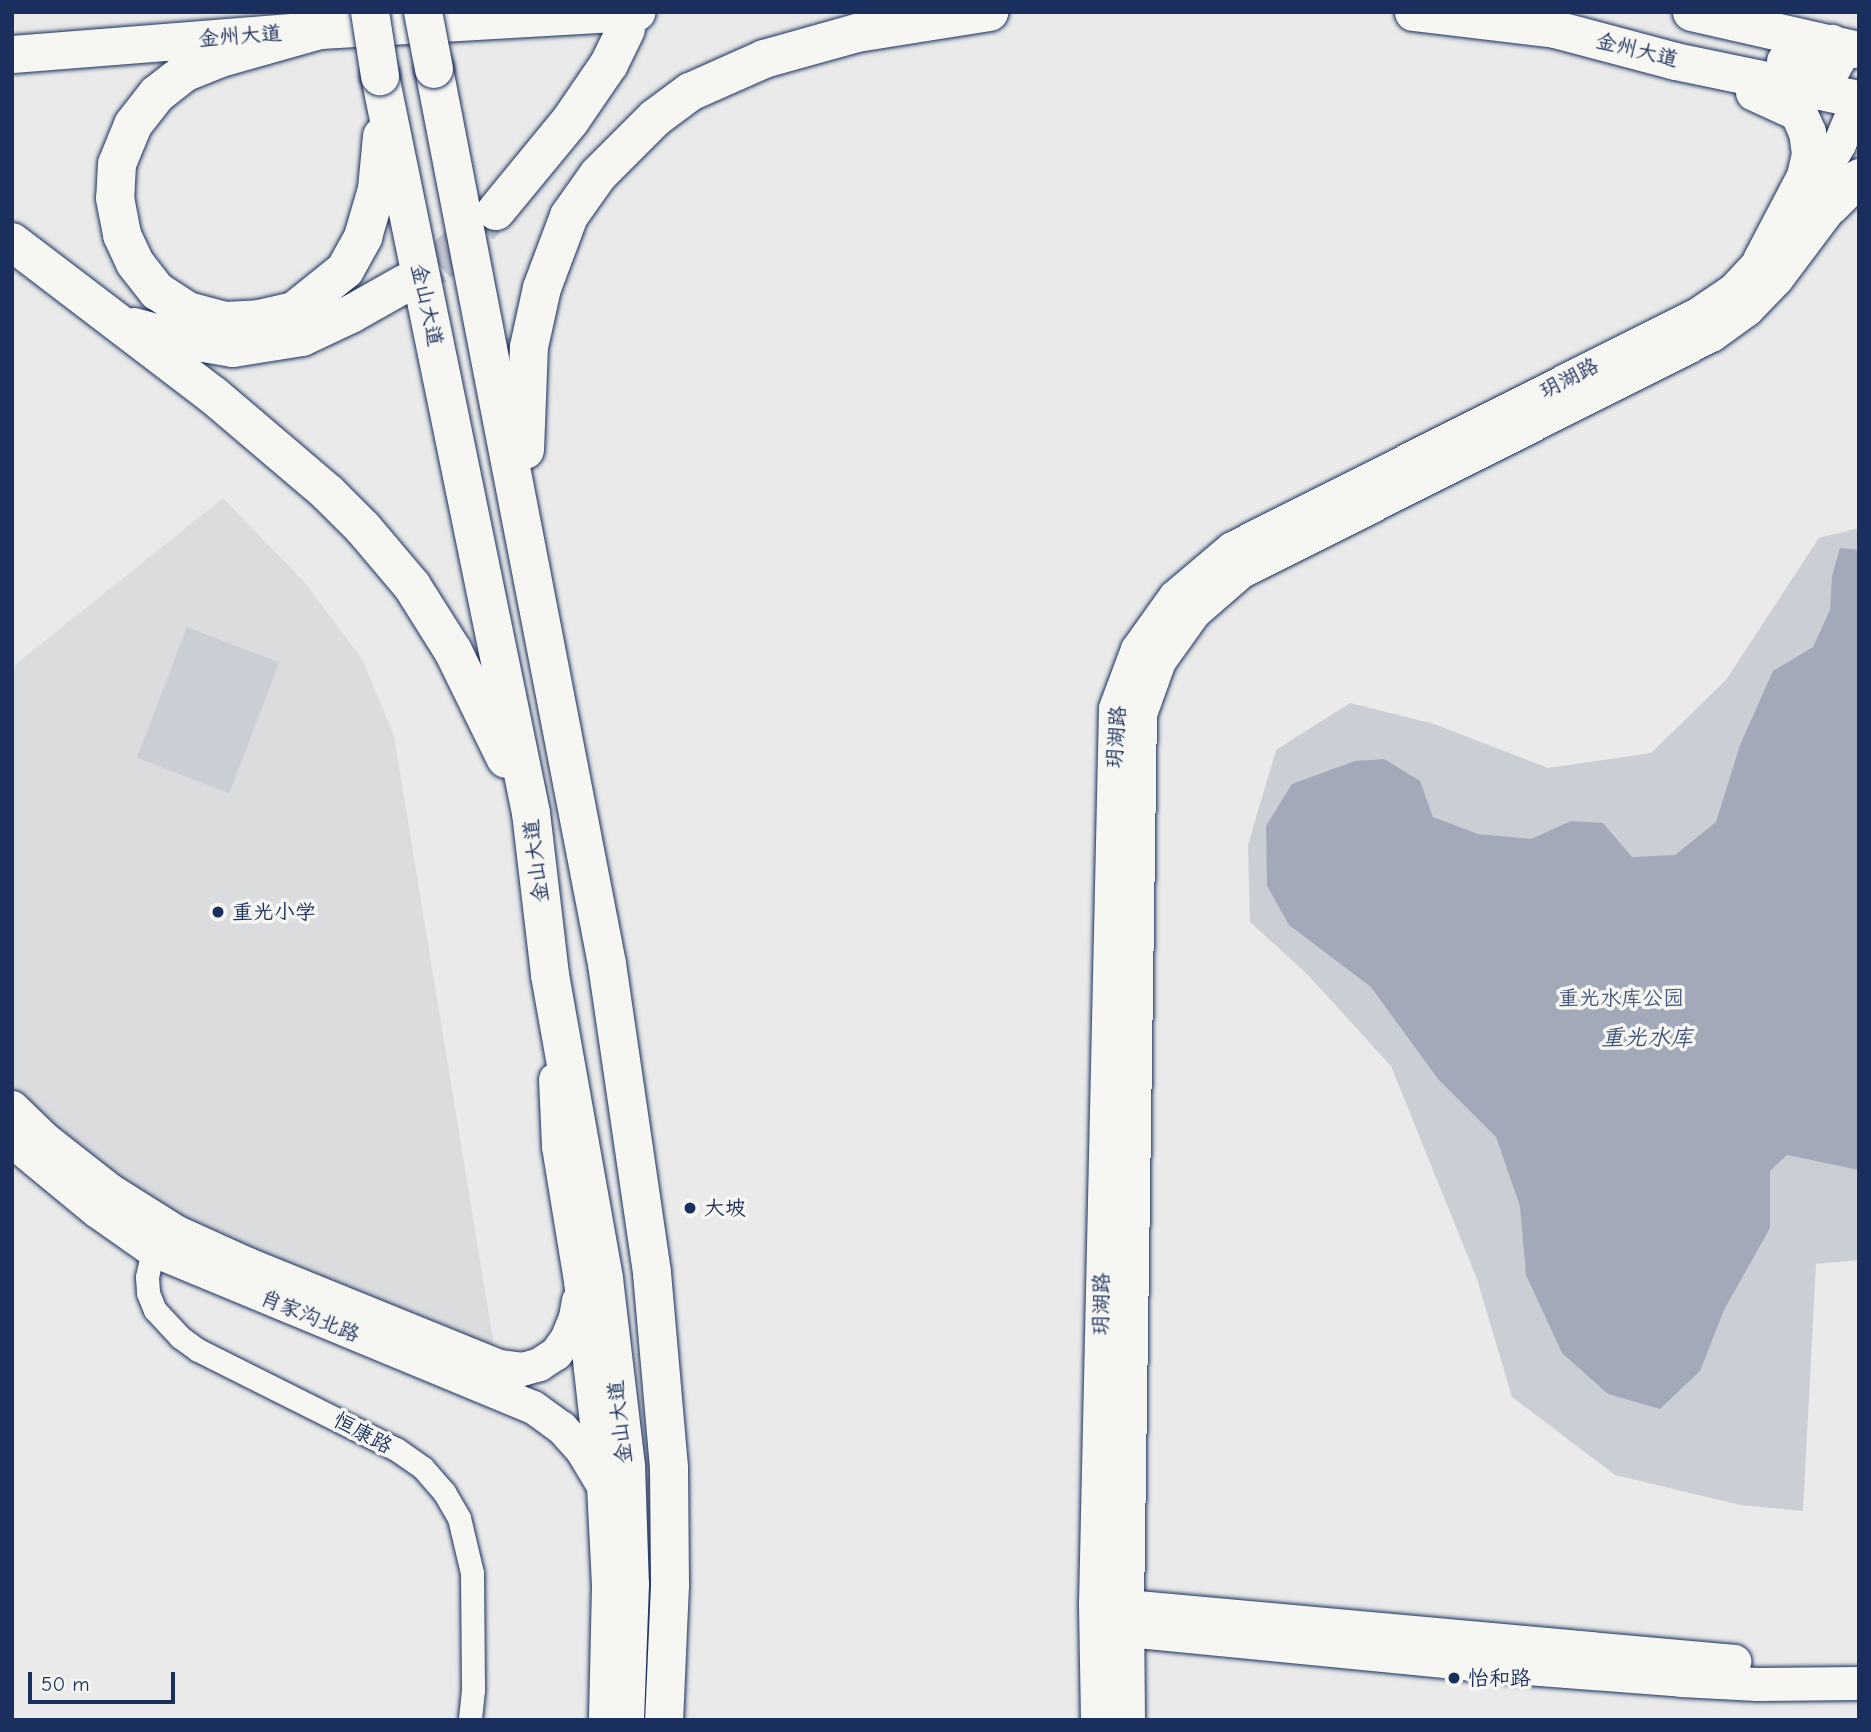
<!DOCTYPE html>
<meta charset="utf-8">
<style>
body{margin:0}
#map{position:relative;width:1871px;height:1732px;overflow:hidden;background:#e9eae9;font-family:"Comic Neue","LXGW WenKai TC",sans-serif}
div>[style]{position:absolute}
.built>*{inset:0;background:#dadcde}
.green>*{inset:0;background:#caced5;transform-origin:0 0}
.water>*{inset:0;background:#a2aaba}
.highway-tunnel>*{height:38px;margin-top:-19px;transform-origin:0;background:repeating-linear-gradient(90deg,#c0c5cd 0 38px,transparent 0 57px)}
.roads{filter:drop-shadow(0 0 2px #1b2f5e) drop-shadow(0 0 2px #1b2f5e)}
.street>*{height:23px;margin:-11.5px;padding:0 11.5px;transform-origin:11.5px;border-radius:11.5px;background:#f6f6f2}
.secondary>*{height:33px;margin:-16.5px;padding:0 16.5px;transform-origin:16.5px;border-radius:16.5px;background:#f6f6f2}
.primary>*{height:37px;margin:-18.5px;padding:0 18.5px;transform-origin:18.5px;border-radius:18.5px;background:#f6f6f2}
.highway>*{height:38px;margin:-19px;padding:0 19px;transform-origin:19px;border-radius:19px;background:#f6f6f2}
.bridges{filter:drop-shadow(0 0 2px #1b2f5e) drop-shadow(0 0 2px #1b2f5e)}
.highway-bridge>*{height:38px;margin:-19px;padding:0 19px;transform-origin:19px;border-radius:19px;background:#f6f6f2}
.dots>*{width:19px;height:19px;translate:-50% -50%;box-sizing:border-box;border:4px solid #f6f6f2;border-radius:50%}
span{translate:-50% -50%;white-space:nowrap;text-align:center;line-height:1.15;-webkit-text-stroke:7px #f6f6f2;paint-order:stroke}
.street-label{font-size:21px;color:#1b2f5e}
.poi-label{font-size:21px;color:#1b2f5e}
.left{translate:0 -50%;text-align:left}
.park-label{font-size:21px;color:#47577c}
.water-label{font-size:23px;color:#44547a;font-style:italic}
.frame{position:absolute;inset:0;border:14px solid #1b2f5e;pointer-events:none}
.scale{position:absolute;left:28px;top:1672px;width:147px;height:32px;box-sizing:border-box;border:4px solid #1b2f5e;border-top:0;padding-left:9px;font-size:21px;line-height:24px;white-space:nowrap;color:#1b2f5e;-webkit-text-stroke:5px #f6f6f2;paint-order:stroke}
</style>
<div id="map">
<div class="built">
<div style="clip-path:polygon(223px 498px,305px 583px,362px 659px,394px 736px,495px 1352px,252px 1253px,184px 1218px,119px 1178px,55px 1129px,12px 1088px,12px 667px)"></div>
</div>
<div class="green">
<div style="clip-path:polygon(1859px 528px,1859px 1260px,1816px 1264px,1803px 1511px,1740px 1505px,1615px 1475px,1512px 1397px,1477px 1279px,1391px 1066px,1305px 972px,1250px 922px,1248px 845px,1276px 750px,1350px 703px,1434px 724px,1548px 768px,1651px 753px,1726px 680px,1819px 538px)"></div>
<div style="left:187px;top:627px;width:99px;height:140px;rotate:21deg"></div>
</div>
<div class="water">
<div style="clip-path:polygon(1840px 548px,1859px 550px,1859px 1170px,1787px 1155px,1770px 1171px,1770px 1228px,1724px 1310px,1700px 1371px,1660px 1409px,1608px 1394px,1562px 1353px,1526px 1275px,1520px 1206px,1496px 1137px,1438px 1079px,1371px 987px,1289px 925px,1267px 886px,1266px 826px,1292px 784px,1355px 761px,1384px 759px,1420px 781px,1433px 817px,1478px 834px,1531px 839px,1571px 821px,1603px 823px,1632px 857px,1675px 855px,1716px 822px,1740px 745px,1773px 671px,1813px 647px,1830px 610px,1832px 576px)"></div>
</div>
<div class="highway-tunnel">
<div style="left:404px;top:284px;width:39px;rotate:-30deg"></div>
<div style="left:438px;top:264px;width:67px;rotate:-42.6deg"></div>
</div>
<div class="roads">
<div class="street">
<div style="left:156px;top:1236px;width:42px;rotate:102.4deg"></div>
<div style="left:147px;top:1277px;width:16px;rotate:86deg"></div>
<div style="left:148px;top:1293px;width:18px;rotate:68deg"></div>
<div style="left:155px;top:1310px;width:37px;rotate:47deg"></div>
<div style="left:180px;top:1337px;width:22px;rotate:36deg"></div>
<div style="left:198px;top:1350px;width:221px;rotate:26.6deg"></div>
<div style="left:396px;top:1449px;width:33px;rotate:35deg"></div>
<div style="left:423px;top:1468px;width:32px;rotate:49deg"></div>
<div style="left:444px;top:1492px;width:30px;rotate:60deg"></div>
<div style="left:459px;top:1518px;width:57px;rotate:76.7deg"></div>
<div style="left:472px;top:1573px;width:117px;rotate:89.5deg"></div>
<div style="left:473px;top:1690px;width:30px;rotate:96deg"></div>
</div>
<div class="secondary">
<div style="left:555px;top:1079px;width:67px;rotate:87.4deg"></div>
<div style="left:558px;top:1146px;width:136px;rotate:80.7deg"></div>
<div style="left:580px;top:1280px;width:207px;rotate:83.6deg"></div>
<div style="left:603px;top:1486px;width:99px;rotate:87.1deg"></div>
<div style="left:608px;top:1585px;width:135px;rotate:91.3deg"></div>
<div style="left:12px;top:1107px;width:46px;rotate:44.1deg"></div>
<div style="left:45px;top:1139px;width:83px;rotate:38.1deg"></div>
<div style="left:110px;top:1190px;width:77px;rotate:32.2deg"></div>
<div style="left:175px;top:1231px;width:80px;rotate:24.3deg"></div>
<div style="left:248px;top:1264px;width:271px;rotate:22.1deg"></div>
<div style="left:499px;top:1366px;width:23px;rotate:7deg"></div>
<div style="left:522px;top:1369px;width:18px;rotate:-16deg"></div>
<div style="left:539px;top:1364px;width:20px;rotate:-33deg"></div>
<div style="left:556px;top:1353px;width:19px;rotate:-55deg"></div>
<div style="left:567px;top:1337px;width:22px;rotate:-68deg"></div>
<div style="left:575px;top:1317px;width:17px;rotate:-80deg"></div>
<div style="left:12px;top:1141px;width:110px;rotate:39.5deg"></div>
<div style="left:97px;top:1211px;width:66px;rotate:35.1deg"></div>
<div style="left:151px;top:1249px;width:413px;rotate:22.5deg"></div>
<div style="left:533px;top:1407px;width:34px;rotate:36deg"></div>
<div style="left:561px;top:1427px;width:30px;rotate:48deg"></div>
<div style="left:581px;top:1449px;width:37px;rotate:59deg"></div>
<div style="left:1104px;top:1604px;width:633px;rotate:5.17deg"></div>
<div style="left:1107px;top:1628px;width:357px;rotate:5.6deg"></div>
<div style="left:1462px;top:1663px;width:220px;rotate:4.4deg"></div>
<div style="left:1681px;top:1680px;width:76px;rotate:3deg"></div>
<div style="left:1757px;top:1684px;width:102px;rotate:-0.6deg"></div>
<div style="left:1097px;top:1720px;width:117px;rotate:-91deg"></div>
<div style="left:1095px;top:1603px;width:895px;rotate:-88.72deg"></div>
<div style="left:1115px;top:708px;width:63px;rotate:-69.6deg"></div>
<div style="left:1137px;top:649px;width:65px;rotate:-54.4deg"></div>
<div style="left:1175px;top:596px;width:75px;rotate:-40.1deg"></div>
<div style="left:1232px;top:548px;width:523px;rotate:-26.71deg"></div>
<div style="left:1699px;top:313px;width:41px;rotate:-34.1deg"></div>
<div style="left:1733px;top:290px;width:41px;rotate:-47deg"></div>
<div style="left:1761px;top:260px;width:81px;rotate:-53deg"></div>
<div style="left:1810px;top:195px;width:59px;rotate:-60.4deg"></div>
<div style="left:1839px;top:144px;width:51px;rotate:-66.9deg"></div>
<div style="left:1128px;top:1720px;width:113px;rotate:-90.5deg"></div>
<div style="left:1127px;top:1607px;width:893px;rotate:-89.17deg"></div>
<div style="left:1140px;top:714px;width:56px;rotate:-70.3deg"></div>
<div style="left:1159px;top:661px;width:60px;rotate:-54.5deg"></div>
<div style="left:1194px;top:612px;width:61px;rotate:-41deg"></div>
<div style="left:1240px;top:572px;width:527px;rotate:-26.71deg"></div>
<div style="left:1711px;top:335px;width:44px;rotate:-35.8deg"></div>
<div style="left:1747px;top:309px;width:42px;rotate:-46deg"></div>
<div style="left:1776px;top:279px;width:85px;rotate:-53.1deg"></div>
</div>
<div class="primary">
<div style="left:1413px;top:12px;width:143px;rotate:6.8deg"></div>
<div style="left:1555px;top:29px;width:124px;rotate:14.9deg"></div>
<div style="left:1675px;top:61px;width:188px;rotate:11.7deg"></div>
<div style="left:1691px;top:12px;width:167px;rotate:12.8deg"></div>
<div style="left:12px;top:54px;width:309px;rotate:-4.5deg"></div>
<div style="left:320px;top:30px;width:317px;rotate:-3.3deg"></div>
<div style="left:1785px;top:61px;width:40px;rotate:13deg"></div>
<div style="left:1824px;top:70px;width:9px;rotate:-21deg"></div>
<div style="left:1832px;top:67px;width:8px;rotate:-60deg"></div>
<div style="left:1836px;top:60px;width:18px;rotate:-106deg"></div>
<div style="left:1754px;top:92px;width:48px;rotate:24.4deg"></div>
<div style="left:1798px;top:112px;width:22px;rotate:66deg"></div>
<div style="left:1807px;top:132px;width:22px;rotate:82deg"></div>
<div style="left:1810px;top:154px;width:23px;rotate:103deg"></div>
<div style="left:1805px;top:176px;width:95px;rotate:117.6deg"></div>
<div style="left:1830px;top:206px;width:41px;rotate:-45deg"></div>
</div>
<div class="highway">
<div style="left:320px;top:30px;width:103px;rotate:164.2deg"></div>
<div style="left:221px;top:58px;width:40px;rotate:158deg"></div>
<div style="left:184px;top:73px;width:34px;rotate:142deg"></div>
<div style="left:157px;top:94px;width:39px;rotate:128deg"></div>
<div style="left:133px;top:125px;width:42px;rotate:112.3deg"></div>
<div style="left:117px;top:164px;width:34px;rotate:93deg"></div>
<div style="left:115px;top:198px;width:38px;rotate:79deg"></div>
<div style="left:122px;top:235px;width:31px;rotate:65deg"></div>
<div style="left:135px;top:263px;width:36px;rotate:52deg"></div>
<div style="left:157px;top:291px;width:37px;rotate:33deg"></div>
<div style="left:188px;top:311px;width:38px;rotate:15deg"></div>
<div style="left:225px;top:321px;width:34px;rotate:-3deg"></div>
<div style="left:259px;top:319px;width:36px;rotate:-13deg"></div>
<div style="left:294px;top:311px;width:65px;rotate:-38.8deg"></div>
<div style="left:345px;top:270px;width:38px;rotate:-61deg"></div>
<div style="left:363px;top:237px;width:50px;rotate:-73.7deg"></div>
<div style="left:377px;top:189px;width:53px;rotate:-84.6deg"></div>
<div style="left:434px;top:69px;width:912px;rotate:79.06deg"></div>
<div style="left:607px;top:964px;width:312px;rotate:81.7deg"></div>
<div style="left:652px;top:1273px;width:196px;rotate:85deg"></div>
<div style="left:669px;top:1468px;width:117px;rotate:89.5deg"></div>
<div style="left:670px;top:1585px;width:135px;rotate:92.5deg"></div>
<div style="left:380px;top:76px;width:752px;rotate:78.42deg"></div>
<div style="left:531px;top:813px;width:163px;rotate:83.3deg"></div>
<div style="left:550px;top:975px;width:309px;rotate:79.9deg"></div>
<div style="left:604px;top:1279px;width:188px;rotate:83.3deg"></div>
<div style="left:626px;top:1466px;width:118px;rotate:88.1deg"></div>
<div style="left:630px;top:1584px;width:136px;rotate:92.1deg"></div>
<div style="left:496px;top:211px;width:117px;rotate:-50.6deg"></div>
<div style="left:570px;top:121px;width:69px;rotate:-55.6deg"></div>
<div style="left:609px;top:64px;width:39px;rotate:-64deg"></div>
<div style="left:12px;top:242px;width:253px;rotate:37.3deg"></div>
<div style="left:213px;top:395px;width:151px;rotate:40.4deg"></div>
<div style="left:328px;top:493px;width:49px;rotate:45deg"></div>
<div style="left:363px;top:528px;width:76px;rotate:49.8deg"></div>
<div style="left:412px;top:586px;width:77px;rotate:57.8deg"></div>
<div style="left:453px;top:651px;width:120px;rotate:63.9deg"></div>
<div style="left:134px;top:327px;width:41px;rotate:15.4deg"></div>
<div style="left:174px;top:338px;width:60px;rotate:9.6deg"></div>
<div style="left:233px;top:348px;width:70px;rotate:-9.1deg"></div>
<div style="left:302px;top:337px;width:54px;rotate:-25.1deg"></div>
<div style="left:351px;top:314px;width:61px;rotate:-29.5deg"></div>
<div style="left:525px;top:450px;width:103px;rotate:-87.8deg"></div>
<div style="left:529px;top:347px;width:60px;rotate:-77.6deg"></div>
<div style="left:542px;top:288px;width:77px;rotate:-69.4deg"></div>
<div style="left:569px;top:216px;width:50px;rotate:-54.7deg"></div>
<div style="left:598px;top:175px;width:81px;rotate:-45deg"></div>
<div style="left:655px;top:118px;width:44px;rotate:-36.6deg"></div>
<div style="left:690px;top:92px;width:81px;rotate:-24deg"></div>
<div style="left:764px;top:59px;width:97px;rotate:-15.6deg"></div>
<div style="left:857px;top:33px;width:134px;rotate:-9deg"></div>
</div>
</div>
<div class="bridges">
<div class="highway-bridge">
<div style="left:370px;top:12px;width:65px;rotate:81.1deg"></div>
<div style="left:423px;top:12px;width:58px;rotate:79.1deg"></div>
</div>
</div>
<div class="dots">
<div style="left:218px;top:912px;background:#1b2f5e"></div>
<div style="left:690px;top:1208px;background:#1b2f5e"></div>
<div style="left:1454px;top:1678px;background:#1b2f5e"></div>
</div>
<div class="street-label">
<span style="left:240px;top:36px;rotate:-4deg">金州大道</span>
<span style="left:1637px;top:50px;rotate:14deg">金州大道</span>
<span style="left:427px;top:305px;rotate:78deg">金山大道</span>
<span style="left:1569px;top:378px;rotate:-27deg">玥湖路</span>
<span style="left:1116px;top:737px;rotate:-86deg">玥湖路</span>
<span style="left:536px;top:861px;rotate:-97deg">金山大道</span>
<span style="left:1101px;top:1304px;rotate:-89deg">玥湖路</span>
<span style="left:310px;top:1316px;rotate:22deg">肖家沟北路</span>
<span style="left:620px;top:1422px;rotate:-96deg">金山大道</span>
<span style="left:363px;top:1433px;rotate:28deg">恒康路</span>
</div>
<div class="poi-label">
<span class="left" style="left:232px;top:912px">重光小学</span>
<span class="left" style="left:704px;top:1208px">大坡</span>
<span class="left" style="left:1468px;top:1678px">怡和路</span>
</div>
<div class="park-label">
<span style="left:1621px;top:998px">重光水库公园</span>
</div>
<div class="water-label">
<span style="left:1647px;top:1038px">重光水库</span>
</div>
<div class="frame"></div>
<div class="scale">50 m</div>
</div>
